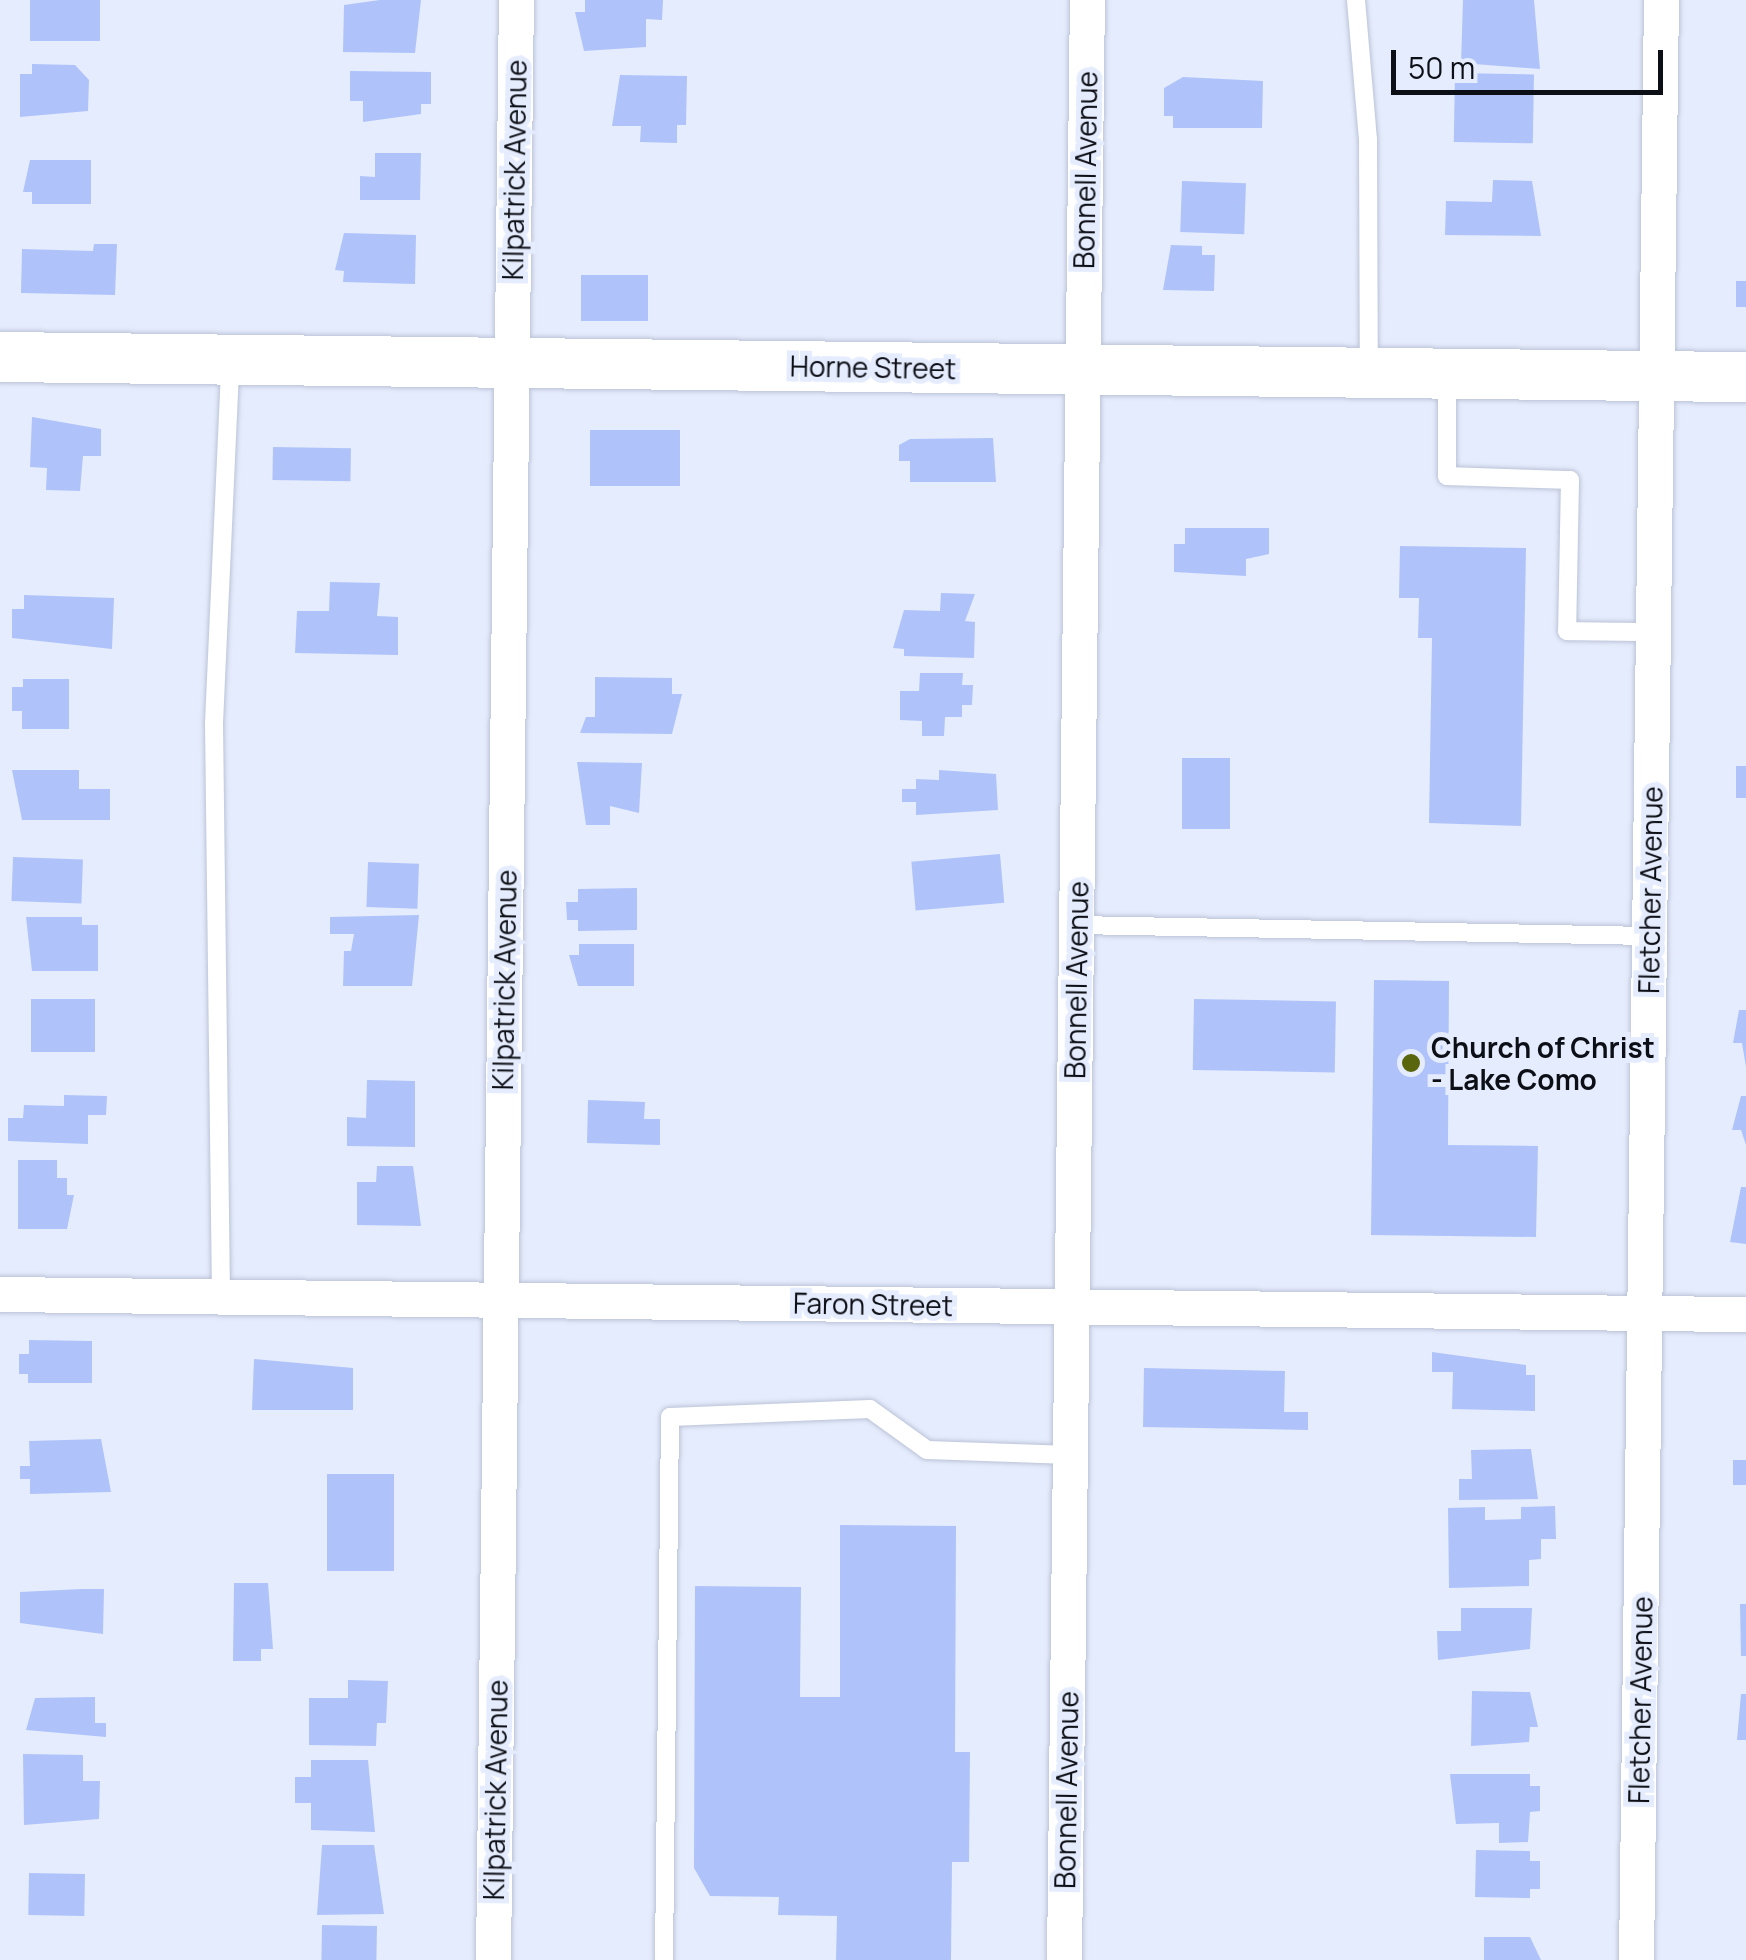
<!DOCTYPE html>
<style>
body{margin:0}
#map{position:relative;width:1746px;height:1960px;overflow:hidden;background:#e5ecfd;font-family:Manrope,sans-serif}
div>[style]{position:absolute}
.building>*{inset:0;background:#afc3fa;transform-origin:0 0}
.roads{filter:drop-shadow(0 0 2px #bbc3d7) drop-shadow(0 0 2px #bbc3d7)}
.lane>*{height:18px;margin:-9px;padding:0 9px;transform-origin:9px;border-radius:9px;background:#fff}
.street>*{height:35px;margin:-17.5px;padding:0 17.5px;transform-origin:17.5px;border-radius:17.5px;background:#fff}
.secondary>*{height:50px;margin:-25px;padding:0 25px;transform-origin:25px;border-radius:25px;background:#fff}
.dots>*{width:28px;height:28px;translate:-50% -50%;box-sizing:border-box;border:5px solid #e5ecfd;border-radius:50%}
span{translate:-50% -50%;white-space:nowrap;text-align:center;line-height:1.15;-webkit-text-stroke:10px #e5ecfd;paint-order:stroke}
.street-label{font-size:28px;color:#0d0f16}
.poi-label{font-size:28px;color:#0d0f16;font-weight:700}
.left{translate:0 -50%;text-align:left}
.scale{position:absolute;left:1391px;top:50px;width:272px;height:45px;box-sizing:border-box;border:5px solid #0d0f16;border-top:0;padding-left:12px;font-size:30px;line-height:35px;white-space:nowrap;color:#0d0f16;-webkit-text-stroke:8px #e5ecfd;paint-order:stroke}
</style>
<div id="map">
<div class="building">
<div style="left:30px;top:0;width:70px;height:41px"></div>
<div style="clip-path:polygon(380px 0,421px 0,415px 53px,343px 52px,344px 5px)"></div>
<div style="clip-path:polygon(585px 0,663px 0,662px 20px,646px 19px,646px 47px,584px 51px,575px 12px,585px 12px)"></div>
<div style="clip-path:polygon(1463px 0,1534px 0,1540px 69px,1461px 63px)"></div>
<div style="clip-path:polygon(32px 64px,75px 65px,89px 80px,88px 111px,20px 117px,20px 74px,32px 74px)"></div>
<div style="clip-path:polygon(350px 71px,431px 72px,431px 104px,421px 104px,421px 114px,363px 122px,363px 101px,350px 101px)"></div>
<div style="left:1455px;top:73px;width:79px;height:69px;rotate:1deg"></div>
<div style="clip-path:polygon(620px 75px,687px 76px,686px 125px,677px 125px,677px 143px,640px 142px,641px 126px,612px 126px)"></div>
<div style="clip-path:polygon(1183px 77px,1263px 81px,1262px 128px,1173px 128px,1173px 116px,1164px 116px,1164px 88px)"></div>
<div style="clip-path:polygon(375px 153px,421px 153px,420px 200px,360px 200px,360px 176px,375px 177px)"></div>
<div style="clip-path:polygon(30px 160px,91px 160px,91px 204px,32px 204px,32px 192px,23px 192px)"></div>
<div style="clip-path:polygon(1493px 180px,1532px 181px,1541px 236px,1445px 235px,1446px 201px,1492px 202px)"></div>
<div style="left:1182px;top:181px;width:64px;height:51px;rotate:2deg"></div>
<div style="clip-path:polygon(344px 233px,416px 235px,415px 284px,343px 282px,344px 271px,335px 270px)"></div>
<div style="clip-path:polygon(94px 244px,117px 244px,115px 295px,21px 293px,22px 249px,93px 251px)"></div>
<div style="clip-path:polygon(1171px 245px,1202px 246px,1202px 255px,1215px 255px,1214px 291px,1163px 290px)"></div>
<div style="left:581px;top:275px;width:67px;height:46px"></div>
<div style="left:1736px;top:281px;width:10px;height:26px"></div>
<div style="clip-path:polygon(32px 417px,101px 429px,101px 456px,83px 456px,80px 491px,46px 490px,47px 468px,30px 467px)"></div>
<div style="left:590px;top:430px;width:90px;height:56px"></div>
<div style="clip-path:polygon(993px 438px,996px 482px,910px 482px,910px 461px,899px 461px,899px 445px,910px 439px)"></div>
<div style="left:273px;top:447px;width:78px;height:33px;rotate:1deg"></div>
<div style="clip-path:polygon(1185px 528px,1269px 528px,1269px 554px,1246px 559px,1246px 576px,1174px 572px,1174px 544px,1185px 544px)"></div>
<div style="clip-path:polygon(1400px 546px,1526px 548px,1521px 826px,1429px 823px,1432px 638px,1418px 638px,1419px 598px,1399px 598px)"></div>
<div style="clip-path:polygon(330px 582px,380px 583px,377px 616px,398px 617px,398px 655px,295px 653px,297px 611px,329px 611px)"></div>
<div style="clip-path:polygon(941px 593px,975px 594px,965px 621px,975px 622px,974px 658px,904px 656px,904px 649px,893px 648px,904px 610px,940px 611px)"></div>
<div style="clip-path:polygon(24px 595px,114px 598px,112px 649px,12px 638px,12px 609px,24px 609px)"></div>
<div style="clip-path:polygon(920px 673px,963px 673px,962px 685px,973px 685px,972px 705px,962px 705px,962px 717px,945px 717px,944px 736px,922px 736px,922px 721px,900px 720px,900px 691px,919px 691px)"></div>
<div style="clip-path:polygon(595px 677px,672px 678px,672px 694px,682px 694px,672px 734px,580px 733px,586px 717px,595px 717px)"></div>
<div style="clip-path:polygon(23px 679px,69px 679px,69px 729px,22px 729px,22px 711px,12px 711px,12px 687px,23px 687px)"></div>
<div style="left:1182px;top:758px;width:48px;height:71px"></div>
<div style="clip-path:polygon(577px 762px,642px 763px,639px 813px,610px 806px,610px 825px,586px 825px)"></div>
<div style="left:1736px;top:766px;width:10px;height:32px"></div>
<div style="clip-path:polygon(12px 770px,79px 770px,79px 789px,110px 789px,110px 820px,22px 820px)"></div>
<div style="clip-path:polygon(939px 770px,996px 774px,998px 810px,916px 815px,916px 802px,902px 802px,902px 789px,916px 789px,916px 779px,939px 780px)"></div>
<div style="left:1000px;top:854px;width:49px;height:89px;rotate:85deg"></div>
<div style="left:13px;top:857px;width:70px;height:44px;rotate:2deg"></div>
<div style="left:368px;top:862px;width:51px;height:45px;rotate:2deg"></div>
<div style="clip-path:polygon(637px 888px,637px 930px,578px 931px,578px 920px,567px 920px,566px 902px,578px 902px,578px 889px)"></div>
<div style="clip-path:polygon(419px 915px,412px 986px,343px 986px,344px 951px,351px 951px,354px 934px,330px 934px,330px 917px)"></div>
<div style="clip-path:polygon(26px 917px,82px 917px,82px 925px,98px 925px,98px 971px,32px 971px)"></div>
<div style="clip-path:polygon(579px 944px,634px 944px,634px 986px,578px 986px,569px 955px,579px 955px)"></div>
<div style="clip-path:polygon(1374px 980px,1449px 981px,1448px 1145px,1538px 1146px,1536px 1237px,1371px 1235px)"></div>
<div style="left:31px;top:999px;width:64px;height:53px"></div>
<div style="left:1194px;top:999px;width:142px;height:71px;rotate:1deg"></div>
<div style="clip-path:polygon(1739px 1010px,1746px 1010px,1746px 1067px,1742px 1043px,1733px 1043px)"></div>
<div style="clip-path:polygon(367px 1080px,415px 1081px,415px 1147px,347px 1146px,347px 1117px,366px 1118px)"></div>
<div style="clip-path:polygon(64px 1095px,107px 1096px,106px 1115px,88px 1115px,88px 1144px,8px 1141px,8px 1118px,23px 1118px,24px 1105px,64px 1106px)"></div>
<div style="clip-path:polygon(1741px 1096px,1746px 1096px,1746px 1145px,1741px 1130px,1732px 1130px)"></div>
<div style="clip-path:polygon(588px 1100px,645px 1102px,644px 1119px,660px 1119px,660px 1145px,587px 1143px)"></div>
<div style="clip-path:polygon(18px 1160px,57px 1160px,57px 1178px,67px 1178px,67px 1195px,74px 1195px,67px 1229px,18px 1229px)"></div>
<div style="clip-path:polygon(377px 1166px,413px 1166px,421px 1226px,357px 1225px,357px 1182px,376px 1182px)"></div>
<div style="clip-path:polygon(1741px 1187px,1746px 1187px,1746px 1244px,1730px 1242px)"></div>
<div style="clip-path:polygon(29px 1340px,92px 1341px,92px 1383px,28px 1383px,28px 1374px,19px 1374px,19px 1354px,29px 1354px)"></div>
<div style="clip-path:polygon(1432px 1352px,1526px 1365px,1526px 1375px,1535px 1375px,1535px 1411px,1452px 1409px,1453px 1372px,1432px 1372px)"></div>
<div style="clip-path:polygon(254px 1359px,353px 1368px,353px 1410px,252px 1410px)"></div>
<div style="clip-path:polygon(1144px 1368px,1285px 1371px,1284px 1412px,1308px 1412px,1308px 1430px,1143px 1427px)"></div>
<div style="clip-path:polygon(101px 1439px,111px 1492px,30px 1494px,30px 1479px,20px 1479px,20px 1466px,30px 1466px,29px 1441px)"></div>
<div style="clip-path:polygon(1531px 1449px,1538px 1499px,1459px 1500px,1459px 1479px,1472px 1479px,1471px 1450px)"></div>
<div style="left:1733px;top:1460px;width:13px;height:25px"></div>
<div style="left:327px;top:1474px;width:67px;height:97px"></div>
<div style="clip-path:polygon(1555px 1506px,1556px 1539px,1541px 1539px,1541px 1559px,1529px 1560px,1529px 1586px,1449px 1588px,1448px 1508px,1485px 1507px,1485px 1520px,1521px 1519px,1521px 1507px)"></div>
<div style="clip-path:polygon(840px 1525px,956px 1526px,955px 1752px,970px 1752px,969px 1862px,952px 1862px,951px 1960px,836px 1960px,837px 1916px,778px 1915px,779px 1897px,710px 1896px,694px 1868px,695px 1586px,801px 1587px,800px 1697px,840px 1697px)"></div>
<div style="clip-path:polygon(234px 1583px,268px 1583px,273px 1649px,261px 1649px,261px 1661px,233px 1661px)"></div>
<div style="clip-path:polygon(82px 1589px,104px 1589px,103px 1634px,20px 1623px,20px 1592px)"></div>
<div style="clip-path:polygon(1740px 1604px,1746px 1604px,1746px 1656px,1741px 1656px)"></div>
<div style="clip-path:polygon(1461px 1608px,1532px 1608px,1530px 1649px,1438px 1660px,1437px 1631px,1461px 1631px)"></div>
<div style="clip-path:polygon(348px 1680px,388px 1681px,386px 1723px,377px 1723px,376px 1746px,309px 1745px,309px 1698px,348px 1698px)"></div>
<div style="clip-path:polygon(1472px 1691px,1530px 1692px,1538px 1727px,1530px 1727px,1529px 1742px,1471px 1746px)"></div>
<div style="clip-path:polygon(1741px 1694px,1746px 1694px,1746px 1740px,1737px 1740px)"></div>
<div style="clip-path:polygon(95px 1697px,95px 1723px,106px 1723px,106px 1737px,26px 1730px,35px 1698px)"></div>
<div style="clip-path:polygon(23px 1754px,83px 1755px,83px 1781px,100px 1781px,99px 1819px,24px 1825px)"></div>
<div style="clip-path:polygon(311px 1760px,368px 1760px,375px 1832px,311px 1830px,311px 1803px,295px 1803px,295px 1777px,311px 1777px)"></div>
<div style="clip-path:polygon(1450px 1774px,1530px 1774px,1530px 1786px,1540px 1786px,1540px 1811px,1530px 1812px,1528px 1842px,1499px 1843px,1499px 1823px,1456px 1824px)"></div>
<div style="clip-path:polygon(322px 1845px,374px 1845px,384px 1914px,317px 1915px)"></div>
<div style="clip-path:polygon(1476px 1850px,1530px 1851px,1530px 1861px,1540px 1861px,1540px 1889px,1530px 1889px,1530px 1898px,1475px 1897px)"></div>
<div style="left:29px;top:1873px;width:56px;height:42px;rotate:1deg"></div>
<div style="left:322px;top:1925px;width:55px;height:35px;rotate:1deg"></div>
<div style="clip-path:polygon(1484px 1937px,1530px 1937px,1541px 1960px,1484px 1960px)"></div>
</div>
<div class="roads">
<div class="lane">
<div style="left:1356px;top:0;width:140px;rotate:85.1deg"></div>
<div style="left:1368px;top:139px;width:230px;rotate:89.8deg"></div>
<div style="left:1447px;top:379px;width:97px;rotate:90deg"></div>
<div style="left:1447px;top:476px;width:123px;rotate:1.9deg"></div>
<div style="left:1570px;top:480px;width:151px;rotate:91.1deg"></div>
<div style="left:1567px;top:631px;width:86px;rotate:0.7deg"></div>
<div style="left:1076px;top:925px;width:573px;rotate:1.1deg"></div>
<div style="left:221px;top:1296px;width:573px;rotate:-90.7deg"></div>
<div style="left:214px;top:723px;width:358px;rotate:-87.4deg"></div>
<div style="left:664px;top:1960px;width:543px;rotate:-89.37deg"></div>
<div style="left:670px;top:1417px;width:200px;rotate:-2.3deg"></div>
<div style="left:870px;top:1409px;width:70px;rotate:35.7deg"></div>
<div style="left:927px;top:1450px;width:143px;rotate:2deg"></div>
</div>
<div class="street">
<div style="left:0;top:1294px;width:1746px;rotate:0.66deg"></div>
<div style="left:493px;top:1960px;width:1960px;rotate:-89.33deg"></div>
<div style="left:1064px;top:1960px;width:1960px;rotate:-89.33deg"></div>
<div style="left:1636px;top:1960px;width:1960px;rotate:-89.27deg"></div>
</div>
<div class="secondary">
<div style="left:0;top:357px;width:1746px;rotate:0.66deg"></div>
</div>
</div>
<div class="dots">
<div style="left:1411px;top:1063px;background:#59660b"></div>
</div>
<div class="street-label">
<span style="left:514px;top:170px;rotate:-89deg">Kilpatrick Avenue</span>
<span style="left:1085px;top:170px;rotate:-89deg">Bonnell Avenue</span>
<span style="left:873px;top:367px;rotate:1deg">Horne Street</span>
<span style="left:1650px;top:890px;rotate:-89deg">Fletcher Avenue</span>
<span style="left:504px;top:980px;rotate:-89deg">Kilpatrick Avenue</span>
<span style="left:1076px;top:980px;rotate:-89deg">Bonnell Avenue</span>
<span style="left:873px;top:1304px;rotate:1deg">Faron Street</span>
<span style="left:1640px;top:1700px;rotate:-89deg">Fletcher Avenue</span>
<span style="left:495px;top:1790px;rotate:-89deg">Kilpatrick Avenue</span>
<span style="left:1066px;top:1790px;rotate:-89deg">Bonnell Avenue</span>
</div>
<div class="poi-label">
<span class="left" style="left:1431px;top:1063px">Church of Christ<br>- Lake Como</span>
</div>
<div class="scale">50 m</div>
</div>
